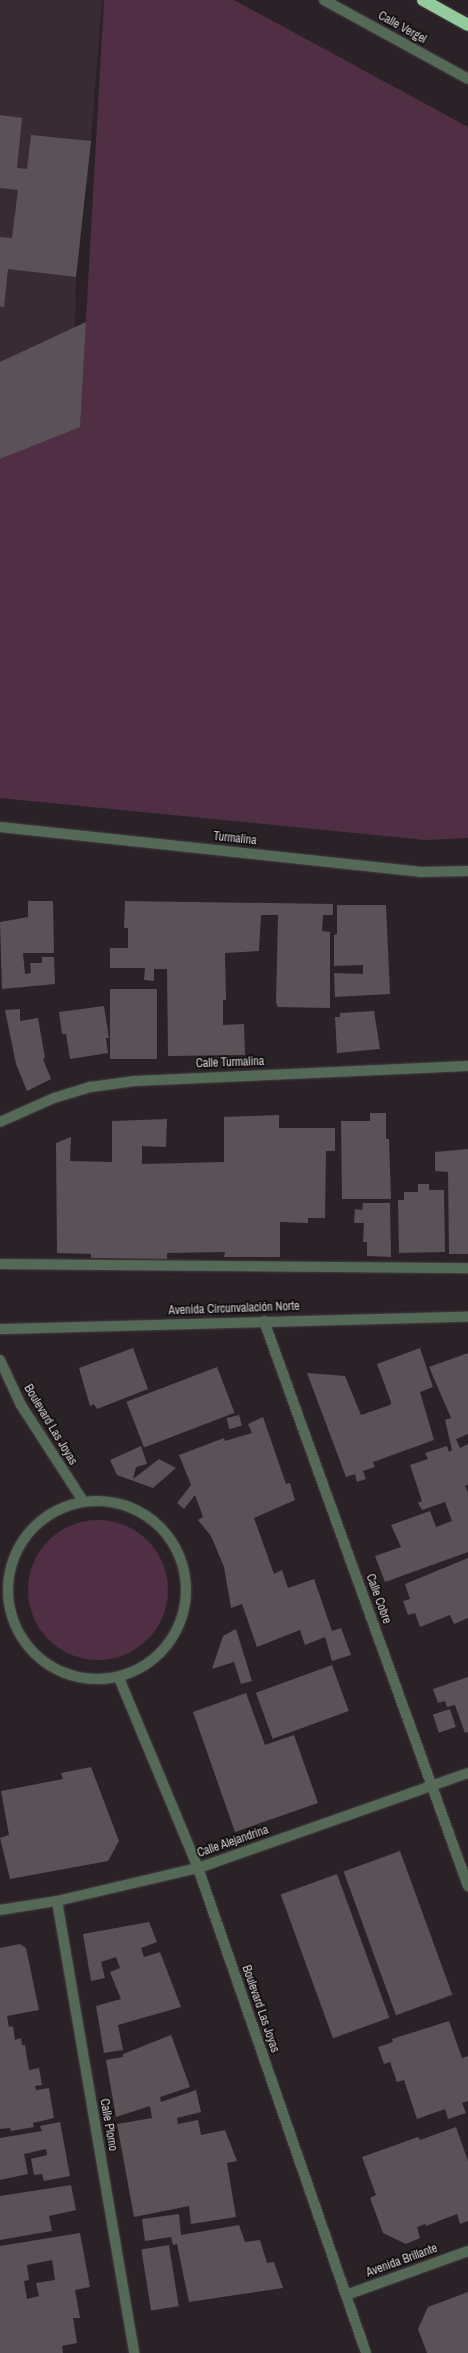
<!DOCTYPE html>
<meta charset="utf-8">
<style>
body{margin:0}
#map{position:relative;width:468px;height:2353px;overflow:hidden;background:#2a2227;font-family:"Archivo Narrow",sans-serif}
div>[style]{position:absolute}
.built>*{inset:0;background:#392b33}
.green>*{inset:0;background:#502e44}
.round{border-radius:50%}
.building>*{inset:0;background:#5b5258;transform-origin:0 0}
.roads{filter:drop-shadow(0 0 1px #463e43) drop-shadow(0 0 1px #463e43)}
.minor>*{height:10px;margin:-5px;padding:0 5px;transform-origin:5px;border-radius:5px;background:#546a57}
.minor>.ring{margin:-5px;padding:0;box-sizing:content-box;background:none;border:10px solid #546a57;border-radius:50%}
.highway>*{height:12px;margin:-6px;padding:0 6px;transform-origin:6px;border-radius:6px;background:#94cb9c}
span{translate:-50% -50%;white-space:nowrap;text-align:center;line-height:1.15;-webkit-text-stroke:3.5px #100d0f;paint-order:stroke}
.street-label{font-size:12px;color:#d9d3d6}
</style>
<div id="map">
<div class="built">
<div style="clip-path:polygon(0 0,102px 0,91px 141px,76px 277px,75px 329px,86px 322px,80px 427px,0 459px)"></div>
</div>
<div class="green">
<div style="clip-path:polygon(104px 0,234px 0,468px 127px,468px 838px,425px 840px,0 798px,0 459px,80px 426px)"></div>
<div class="round" style="left:28px;top:1520px;width:140px;height:140px"></div>
</div>
<div class="building">
<div style="clip-path:polygon(0 115px,22px 118px,17px 168px,27px 169px,31px 135px,91px 141px,76px 277px,8px 269px,4px 307px,0 306px,0 237px,12px 238px,18px 190px,0 188px)"></div>
<div style="clip-path:polygon(86px 322px,80px 427px,0 459px,0 362px)"></div>
<div style="clip-path:polygon(28px 901px,53px 901px,54px 953px,23px 953px,25px 974px,31px 973px,30px 963px,42px 963px,42px 957px,54px 957px,55px 984px,2px 989px,0 922px,28px 917px)"></div>
<div style="clip-path:polygon(125px 901px,333px 904px,333px 915px,323px 915px,322px 931px,330px 932px,330px 1008px,278px 1007px,276px 1003px,278px 915px,261px 915px,259px 951px,225px 953px,226px 1000px,223px 1000px,223px 1025px,244px 1024px,245px 1055px,168px 1056px,167px 969px,154px 969px,154px 981px,144px 980px,145px 968px,110px 968px,110px 948px,128px 948px,128px 928px,124px 928px)"></div>
<div style="clip-path:polygon(337px 905px,386px 905px,390px 994px,335px 997px,334px 973px,363px 974px,363px 965px,334px 966px,334px 935px,337px 934px)"></div>
<div style="left:110px;top:989px;width:47px;height:70px"></div>
<div style="clip-path:polygon(104px 1006px,109px 1038px,106px 1038px,108px 1053px,70px 1059px,66px 1034px,62px 1034px,59px 1012px)"></div>
<div style="clip-path:polygon(20px 1009px,20px 1021px,38px 1018px,45px 1058px,43px 1059px,51px 1079px,27px 1091px,16px 1064px,5px 1010px)"></div>
<div style="clip-path:polygon(374px 1011px,380px 1049px,337px 1053px,335px 1017px,340px 1017px,340px 1013px)"></div>
<div style="clip-path:polygon(370px 1113px,386px 1113px,386px 1139px,389px 1139px,391px 1199px,342px 1199px,341px 1121px,370px 1121px)"></div>
<div style="clip-path:polygon(279px 1115px,279px 1128px,335px 1128px,335px 1151px,326px 1151px,325px 1218px,308px 1218px,308px 1223px,280px 1222px,280px 1257px,224px 1257px,225px 1252px,167px 1253px,167px 1259px,91px 1258px,91px 1254px,57px 1253px,56px 1143px,71px 1137px,70px 1161px,112px 1162px,112px 1121px,167px 1119px,166px 1147px,142px 1146px,142px 1164px,224px 1162px,224px 1117px)"></div>
<div style="clip-path:polygon(468px 1149px,468px 1254px,449px 1254px,448px 1172px,435px 1171px,435px 1152px)"></div>
<div style="clip-path:polygon(418px 1184px,429px 1184px,429px 1190px,444px 1190px,445px 1252px,399px 1253px,398px 1200px,404px 1200px,404px 1192px,418px 1192px)"></div>
<div style="clip-path:polygon(363px 1203px,390px 1203px,391px 1257px,367px 1256px,367px 1242px,363px 1242px,364px 1223px,354px 1223px,355px 1209px,362px 1210px)"></div>
<div style="clip-path:polygon(133px 1348px,148px 1389px,97px 1409px,94px 1404px,90px 1406px,79px 1368px)"></div>
<div style="clip-path:polygon(420px 1348px,433px 1387px,420px 1392px,434px 1440px,373px 1462px,375px 1467px,363px 1471px,366px 1479px,357px 1482px,355px 1474px,346px 1477px,307px 1373px,345px 1376px,361px 1415px,390px 1405px,391px 1402px,377px 1364px)"></div>
<div style="clip-path:polygon(468px 1353px,468px 1434px,456px 1439px,460px 1448px,468px 1444px,468px 1485px,465px 1486px,468px 1492px,468px 1552px,385px 1582px,375px 1556px,401px 1547px,391px 1525px,430px 1511px,436px 1527px,452px 1521px,445px 1502px,422px 1510px,418px 1503px,422px 1501px,410px 1465px,428px 1459px,425px 1453px,447px 1446px,449px 1452px,452px 1450px,445px 1420px,451px 1418px,429px 1367px)"></div>
<div style="left:217px;top:1367px;width:49px;height:97px;rotate:69deg"></div>
<div style="left:239px;top:1415px;width:11px;height:13px;rotate:75deg"></div>
<div style="clip-path:polygon(263px 1417px,286px 1484px,290px 1483px,295px 1500px,254px 1518px,274px 1574px,282px 1570px,288px 1588px,314px 1579px,332px 1631px,341px 1628px,351px 1655px,332px 1661px,325px 1637px,305px 1645px,300px 1630px,257px 1647px,242px 1604px,231px 1608px,224px 1567px,211px 1536px,198px 1520px,203px 1517px,195px 1495px,184px 1509px,177px 1503px,191px 1485px,179px 1455px,224px 1438px,225px 1441px,252px 1433px,248px 1424px)"></div>
<div style="clip-path:polygon(141px 1446px,147px 1464px,136px 1467px,133px 1479px,159px 1459px,176px 1468px,153px 1488px,117px 1475px,110px 1460px)"></div>
<div style="clip-path:polygon(468px 1558px,468px 1618px,454px 1624px,450px 1615px,420px 1627px,415px 1613px,408px 1615px,403px 1601px,410px 1599px,405px 1584px)"></div>
<div style="clip-path:polygon(236px 1629px,252px 1681px,241px 1684px,234px 1662px,212px 1669px,223px 1636px)"></div>
<div style="left:332px;top:1665px;width:49px;height:81px;rotate:70deg"></div>
<div style="clip-path:polygon(468px 1677px,468px 1732px,465px 1733px,455px 1705px,447px 1707px,445px 1701px,438px 1703px,433px 1689px)"></div>
<div style="clip-path:polygon(246px 1693px,265px 1745px,294px 1735px,318px 1803px,235px 1832px,193px 1712px)"></div>
<div style="left:450px;top:1709px;width:19px;height:18px;rotate:72deg"></div>
<div style="clip-path:polygon(91px 1767px,119px 1841px,108px 1861px,10px 1879px,0 1838px,9px 1835px,1px 1791px,63px 1779px,61px 1773px)"></div>
<div style="left:400px;top:1851px;width:153px;height:60px;rotate:70deg"></div>
<div style="left:337px;top:1874px;width:153px;height:60px;rotate:70deg"></div>
<div style="clip-path:polygon(149px 1922px,157px 1942px,141px 1948px,144px 1957px,160px 1952px,181px 2007px,118px 2025px,123px 2050px,104px 2053px,96px 2006px,121px 1999px,110px 1972px,120px 1968px,116px 1957px,101px 1962px,105px 1978px,91px 1981px,83px 1934px)"></div>
<div style="clip-path:polygon(20px 1944px,26px 1948px,39px 2010px,7px 2016px,9px 2027px,13px 2026px,15px 2040px,21px 2038px,22px 2045px,25px 2045px,29px 2070px,39px 2068px,42px 2085px,35px 2086px,36px 2090px,49px 2088px,54px 2118px,33px 2123px,34px 2127px,11px 2131px,10px 2128px,0 2129px,0 1948px)"></div>
<div style="clip-path:polygon(449px 2021px,462px 2058px,468px 2056px,468px 2101px,462px 2103px,466px 2113px,448px 2119px,445px 2109px,417px 2119px,404px 2080px,397px 2082px,390px 2062px,384px 2064px,378px 2047px,393px 2042px,392px 2039px)"></div>
<div style="clip-path:polygon(171px 2035px,190px 2087px,160px 2097px,161px 2102px,196px 2090px,201px 2112px,177px 2118px,178px 2124px,198px 2120px,201px 2135px,225px 2130px,237px 2161px,227px 2163px,236px 2217px,191px 2224px,189px 2206px,134px 2217px,117px 2124px,152px 2118px,150px 2106px,116px 2117px,106px 2060px,123px 2057px,123px 2054px)"></div>
<div style="clip-path:polygon(60px 2122px,70px 2176px,44px 2181px,42px 2174px,34px 2175px,31px 2159px,47px 2155px,46px 2149px,24px 2154px,28px 2174px,0 2180px,0 2138px,42px 2131px,40px 2126px)"></div>
<div style="clip-path:polygon(456px 2127px,468px 2161px,468px 2221px,460px 2224px,457px 2214px,426px 2226px,425px 2224px,417px 2227px,420px 2238px,406px 2244px,383px 2233px,370px 2198px,376px 2195px,362px 2157px,418px 2137px,420px 2140px)"></div>
<div style="clip-path:polygon(71px 2185px,76px 2210px,49px 2216px,52px 2231px,0 2240px,0 2196px)"></div>
<div style="clip-path:polygon(179px 2214px,181px 2235px,239px 2225px,245px 2242px,260px 2240px,267px 2263px,274px 2262px,283px 2288px,189px 2302px,177px 2244px,173px 2245px,171px 2237px,145px 2241px,142px 2219px)"></div>
<div style="clip-path:polygon(evenodd,80px 2233px,90px 2287px,75px 2290px,80px 2318px,73px 2318px,77px 2343px,62px 2346px,63px 2353px,0 2353px,0 2246px,80px 2233px,52px 2260px,55px 2280px,36px 2283px,39px 2296px,27px 2299px,24px 2281px,29px 2280px,27px 2265px,52px 2260px)"></div>
<div style="left:169px;top:2245px;width:62px;height:28px;rotate:81deg"></div>
<div style="clip-path:polygon(468px 2292px,468px 2353px,427px 2353px,418px 2329px,428px 2307px)"></div>
</div>
<div class="roads">
<div class="minor">
<div style="left:324px;top:0;width:164px;rotate:28.7deg"></div>
<div style="left:0;top:827px;width:422px;rotate:6.1deg"></div>
<div style="left:420px;top:872px;width:48px;rotate:-1.2deg"></div>
<div style="left:0;top:1122px;width:59px;rotate:-24deg"></div>
<div style="left:54px;top:1098px;width:39px;rotate:-17deg"></div>
<div style="left:91px;top:1087px;width:44px;rotate:-7.8deg"></div>
<div style="left:135px;top:1081px;width:333px;rotate:-2.6deg"></div>
<div style="left:0;top:1264px;width:468px;rotate:0.5deg"></div>
<div style="left:264px;top:1321px;width:601px;rotate:70.15deg"></div>
<div style="left:0;top:1329px;width:468px;rotate:-1.5deg"></div>
<div style="left:0;top:1360px;width:50px;rotate:65deg"></div>
<div style="left:21px;top:1405px;width:114px;rotate:57.1deg"></div>
<div class="ring" style="left:8px;top:1501px;width:168px;height:168px"></div>
<div style="left:119px;top:1678px;width:206px;rotate:67.4deg"></div>
<div style="left:198px;top:1868px;width:513px;rotate:70.89deg"></div>
<div style="left:57px;top:1901px;width:459px;rotate:80.3deg"></div>
<div style="left:0;top:1910px;width:58px;rotate:-9deg"></div>
<div style="left:57px;top:1901px;width:145px;rotate:-13.2deg"></div>
<div style="left:198px;top:1868px;width:286px;rotate:-19.4deg"></div>
<div style="left:346px;top:2295px;width:130px;rotate:-19.8deg"></div>
</div>
<div class="highway">
<div style="left:423px;top:0;width:51px;rotate:29.1deg"></div>
</div>
</div>
<div class="street-label">
<span style="left:402px;top:28px;rotate:29deg">Calle Vergel</span>
<span style="left:235px;top:839px;rotate:6deg">Turmalina</span>
<span style="left:230px;top:1063px;rotate:-2deg">Calle Turmalina</span>
<span style="left:234px;top:1309px;rotate:-2deg">Avenida Circunvalación Norte</span>
<span style="left:50px;top:1425px;rotate:59deg">Boulevard Las Joyas</span>
<span style="left:378px;top:1599px;rotate:70deg">Calle Cobre</span>
<span style="left:233px;top:1842px;rotate:-19deg">Calle Alejandrina</span>
<span style="left:260px;top:2009px;rotate:71deg">Boulevard Las Joyas</span>
<span style="left:108px;top:2125px;rotate:80deg">Calle Plomo</span>
<span style="left:402px;top:2261px;rotate:-20deg">Avenida Brillante</span>
</div>
</div>
